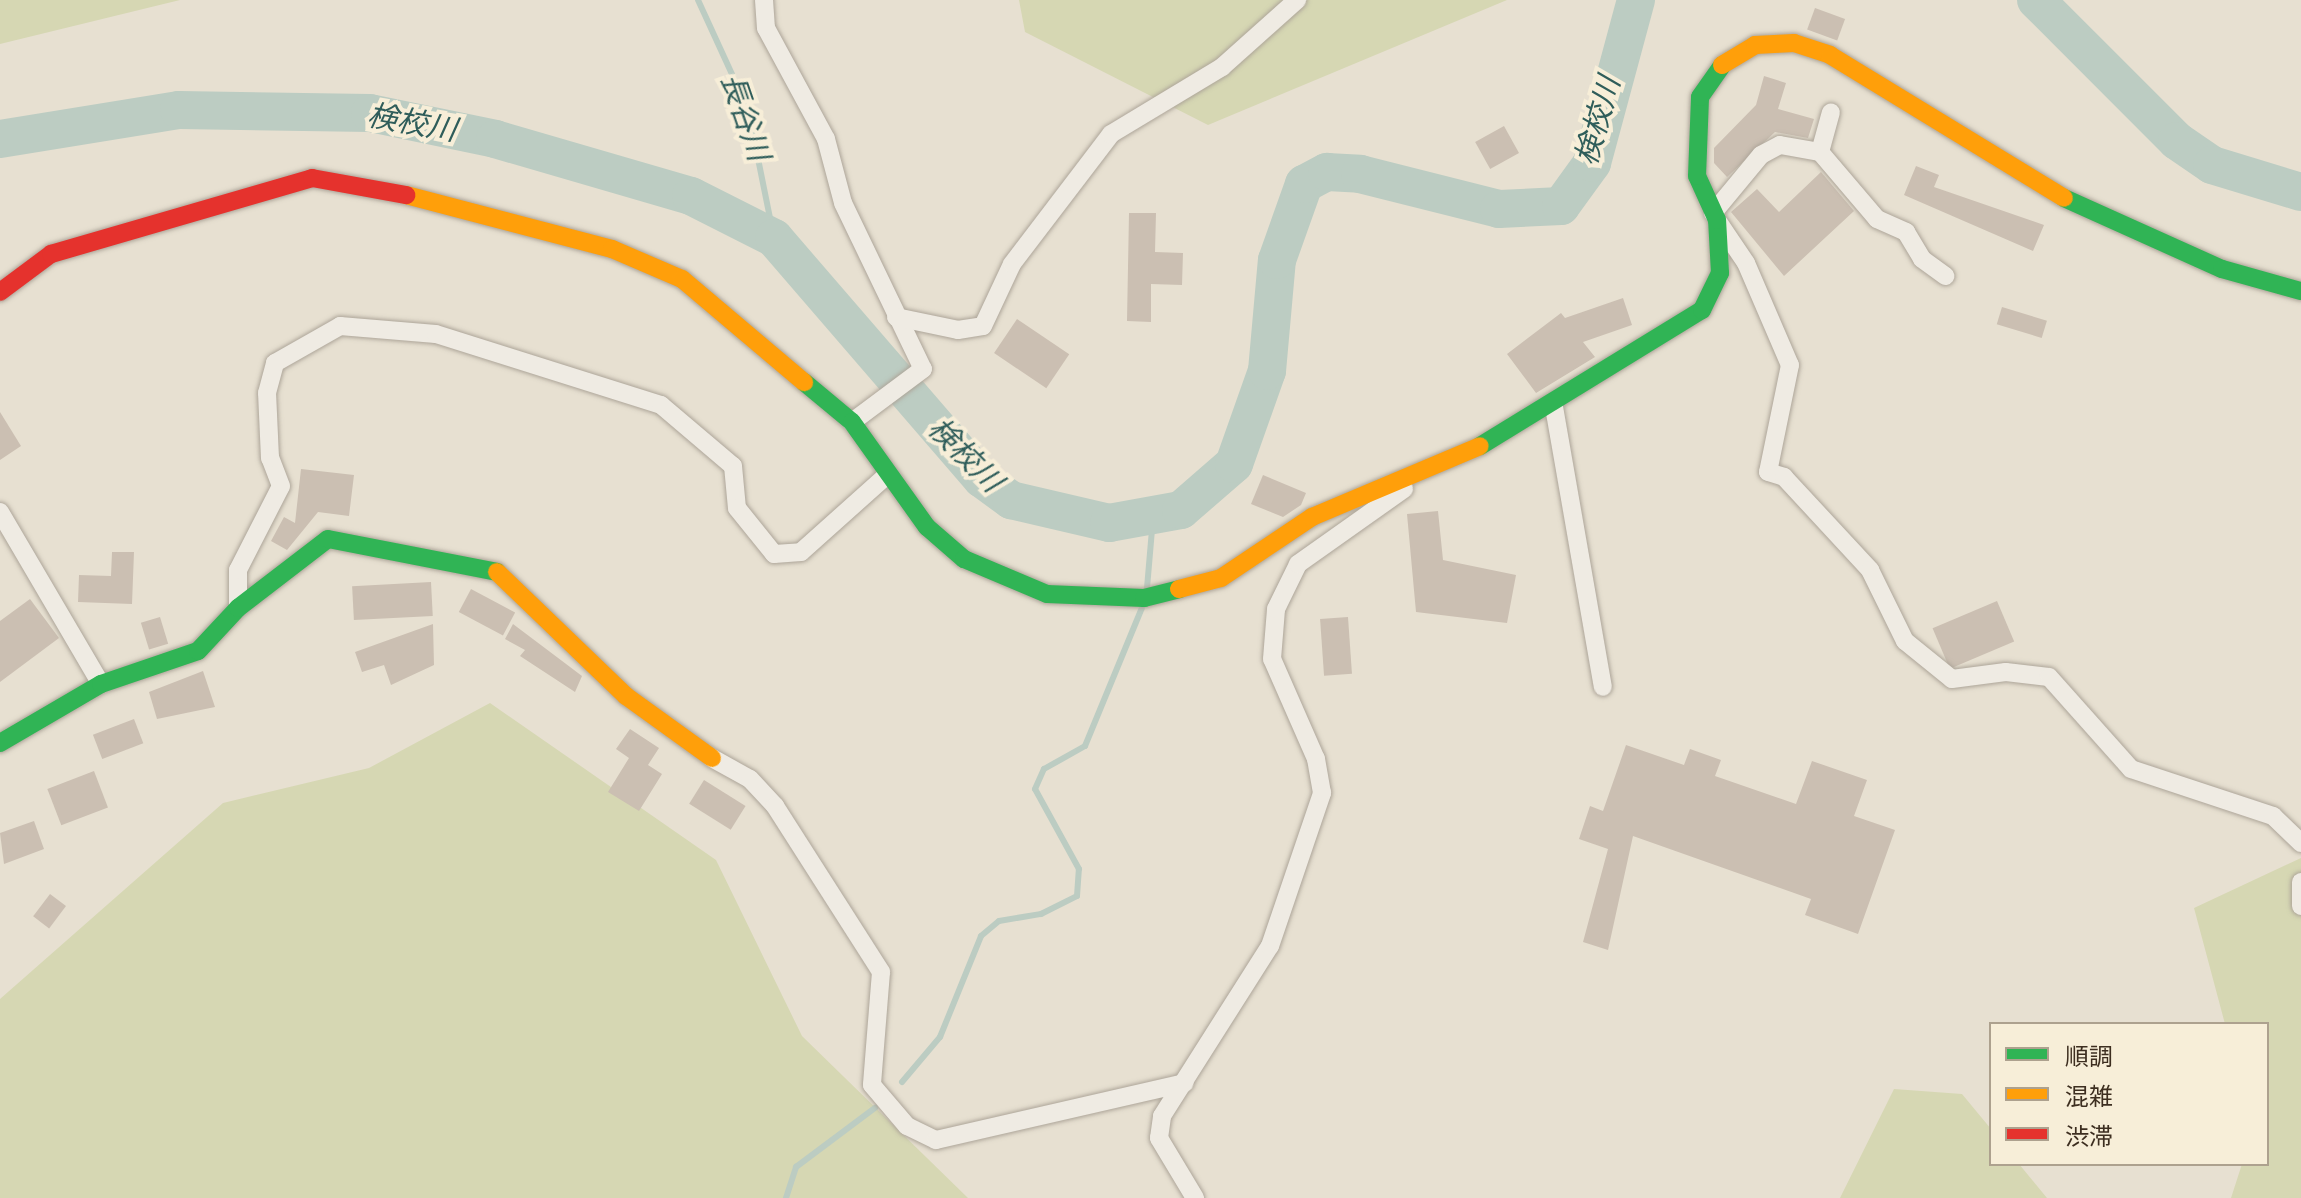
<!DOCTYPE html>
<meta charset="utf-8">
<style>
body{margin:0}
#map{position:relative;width:2301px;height:1198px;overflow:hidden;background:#e7e0d1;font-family:"Times New Roman","Noto Sans JP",serif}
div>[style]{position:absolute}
.green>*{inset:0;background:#d6d7b3}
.stream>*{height:6px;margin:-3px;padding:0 3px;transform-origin:3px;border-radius:3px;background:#bcccc2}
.river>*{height:38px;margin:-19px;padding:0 19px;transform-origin:19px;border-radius:19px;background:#bcccc2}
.building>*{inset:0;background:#cbbfb2;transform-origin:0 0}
.roads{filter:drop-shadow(0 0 2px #ada599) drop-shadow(0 0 2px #ada599)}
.street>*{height:18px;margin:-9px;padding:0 9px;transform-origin:9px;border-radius:9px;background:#efebe3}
.fast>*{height:18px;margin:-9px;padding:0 9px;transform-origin:9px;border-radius:9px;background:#30b455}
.slow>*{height:18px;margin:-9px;padding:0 9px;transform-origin:9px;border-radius:9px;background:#ff9f0a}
.jam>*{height:18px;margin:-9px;padding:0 9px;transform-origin:9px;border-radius:9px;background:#e5322d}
span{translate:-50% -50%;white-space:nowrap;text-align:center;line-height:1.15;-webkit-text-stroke:8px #f7eed8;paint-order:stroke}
.water-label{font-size:30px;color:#2f5d5a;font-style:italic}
.legend{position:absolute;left:1989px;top:1022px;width:280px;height:144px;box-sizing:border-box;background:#f7eed8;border:2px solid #ada18e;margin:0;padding:10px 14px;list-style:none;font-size:24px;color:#3d2e20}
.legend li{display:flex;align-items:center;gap:16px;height:40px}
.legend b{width:40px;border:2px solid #ada18e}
</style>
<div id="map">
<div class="green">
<div style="clip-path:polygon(0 0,180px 0,0 44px)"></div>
<div style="clip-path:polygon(1019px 0,1507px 0,1208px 125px,1025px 32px)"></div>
<div style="clip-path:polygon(490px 703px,716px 860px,802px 1036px,968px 1198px,0 1198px,0 999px,223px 803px,369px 768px)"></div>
<div style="clip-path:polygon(2301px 858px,2301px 1198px,2231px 1198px,2242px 1164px,2267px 1164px,2267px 1024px,2225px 1024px,2194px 908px)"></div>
<div style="clip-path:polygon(1894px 1089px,1962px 1094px,1991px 1129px,1991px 1164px,2019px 1164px,2047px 1198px,1840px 1198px)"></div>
</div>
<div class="stream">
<div style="left:698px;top:0;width:120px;rotate:65.4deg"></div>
<div style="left:748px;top:109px;width:132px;rotate:78.6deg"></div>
<div style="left:1147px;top:588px;width:70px;rotate:-85.1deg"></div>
<div style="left:902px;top:1082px;width:59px;rotate:-49.8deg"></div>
<div style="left:940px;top:1037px;width:109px;rotate:-67.9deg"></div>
<div style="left:981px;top:936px;width:23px;rotate:-40deg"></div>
<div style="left:999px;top:921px;width:43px;rotate:-9.5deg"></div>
<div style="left:1041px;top:914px;width:40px;rotate:-26.6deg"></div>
<div style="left:1077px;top:896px;width:27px;rotate:-86deg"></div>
<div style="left:1079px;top:869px;width:91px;rotate:-118.8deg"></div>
<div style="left:1035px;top:789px;width:22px;rotate:-66deg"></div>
<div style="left:1044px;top:769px;width:47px;rotate:-29.3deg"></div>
<div style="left:1085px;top:746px;width:149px;rotate:-67.6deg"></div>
<div style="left:786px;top:1198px;width:33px;rotate:-72deg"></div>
<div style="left:796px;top:1167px;width:99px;rotate:-36.8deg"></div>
</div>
<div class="river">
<div style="left:2036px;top:0;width:199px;rotate:45deg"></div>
<div style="left:2177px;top:141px;width:42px;rotate:34.4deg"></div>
<div style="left:2212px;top:165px;width:93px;rotate:16.9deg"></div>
<div style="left:0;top:139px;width:181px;rotate:-9.2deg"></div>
<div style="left:179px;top:110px;width:191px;rotate:0.9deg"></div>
<div style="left:370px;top:113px;width:128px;rotate:11.7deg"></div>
<div style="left:495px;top:139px;width:204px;rotate:16.2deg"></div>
<div style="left:691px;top:196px;width:93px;rotate:26.8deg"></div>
<div style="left:774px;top:238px;width:318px;rotate:49.2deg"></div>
<div style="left:982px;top:479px;width:36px;rotate:36deg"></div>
<div style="left:1011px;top:500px;width:101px;rotate:13.2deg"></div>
<div style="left:1109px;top:523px;width:73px;rotate:-10.2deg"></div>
<div style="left:1181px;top:510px;width:70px;rotate:-41deg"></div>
<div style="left:1234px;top:464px;width:99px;rotate:-70.5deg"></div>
<div style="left:1267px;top:371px;width:111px;rotate:-84.9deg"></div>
<div style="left:1277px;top:260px;width:81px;rotate:-70.4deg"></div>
<div style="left:1304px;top:184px;width:26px;rotate:-28deg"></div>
<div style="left:1327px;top:172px;width:33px;rotate:3deg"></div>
<div style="left:1360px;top:174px;width:143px;rotate:14.1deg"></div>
<div style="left:1499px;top:209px;width:62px;rotate:-2.8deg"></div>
<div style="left:1561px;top:206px;width:53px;rotate:-54.2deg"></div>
<div style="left:1592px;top:163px;width:169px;rotate:-74.9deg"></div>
</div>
<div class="building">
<div style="left:1815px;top:8px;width:32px;height:23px;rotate:20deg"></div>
<div style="clip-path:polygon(1764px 76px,1786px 83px,1778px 109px,1814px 119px,1808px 138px,1775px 132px,1727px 177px,1714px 163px,1714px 148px,1756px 105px)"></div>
<div style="left:1504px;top:126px;width:31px;height:33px;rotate:61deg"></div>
<div style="clip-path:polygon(1916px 166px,1939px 175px,1934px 187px,2044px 225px,2033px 251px,1904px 195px)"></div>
<div style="clip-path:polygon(1821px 172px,1854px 211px,1784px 276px,1731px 212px,1757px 189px,1779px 212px)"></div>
<div style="clip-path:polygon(1129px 213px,1156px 213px,1155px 252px,1183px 253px,1182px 285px,1151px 284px,1151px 322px,1127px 321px)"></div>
<div style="clip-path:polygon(1623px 298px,1632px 325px,1583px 342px,1595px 357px,1536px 393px,1507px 354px,1561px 313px,1565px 318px)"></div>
<div style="left:2002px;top:307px;width:47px;height:18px;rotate:17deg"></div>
<div style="left:1017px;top:319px;width:63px;height:41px;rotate:34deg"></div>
<div style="clip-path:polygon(0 412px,21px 446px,0 460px)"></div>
<div style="clip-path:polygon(301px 469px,354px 475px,349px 516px,318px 512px,287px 550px,271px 541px,284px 517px,295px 523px)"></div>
<div style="clip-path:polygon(1263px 475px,1306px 493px,1301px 505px,1283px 517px,1251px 504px)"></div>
<div style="clip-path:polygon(1438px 511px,1443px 560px,1516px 575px,1507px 623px,1416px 612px,1407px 514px)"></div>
<div style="clip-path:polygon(112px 552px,134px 552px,132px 604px,78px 602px,79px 575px,111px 576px)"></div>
<div style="left:431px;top:582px;width:34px;height:79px;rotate:87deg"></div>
<div style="left:471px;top:589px;width:50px;height:26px;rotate:28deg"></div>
<div style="clip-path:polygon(30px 599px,59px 638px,0 682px,0 621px)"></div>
<div style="left:1997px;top:601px;width:44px;height:70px;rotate:67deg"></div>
<div style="left:160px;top:617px;width:28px;height:20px;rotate:73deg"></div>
<div style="left:1348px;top:617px;width:57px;height:28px;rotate:86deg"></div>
<div style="clip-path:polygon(433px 624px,434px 665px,391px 685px,384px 665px,362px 672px,355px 652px)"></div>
<div style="clip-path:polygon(513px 624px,582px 676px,575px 692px,520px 656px,525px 650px,505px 639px)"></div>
<div style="clip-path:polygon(203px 671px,215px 707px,157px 719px,149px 692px)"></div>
<div style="left:134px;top:719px;width:26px;height:44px;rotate:69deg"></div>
<div style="clip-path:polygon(630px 729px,659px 748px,648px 765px,662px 774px,639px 811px,608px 792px,629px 758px,616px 749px)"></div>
<div style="clip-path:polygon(1626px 745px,1684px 765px,1690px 749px,1721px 760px,1715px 776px,1796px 804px,1812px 761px,1867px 780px,1854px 816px,1895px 830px,1858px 934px,1805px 915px,1811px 899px,1633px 836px,1608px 950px,1583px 942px,1608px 849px,1579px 839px,1590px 806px,1603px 811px)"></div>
<div style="left:94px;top:771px;width:39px;height:50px;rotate:69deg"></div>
<div style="left:704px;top:780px;width:49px;height:28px;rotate:32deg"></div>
<div style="clip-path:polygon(34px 821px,44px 849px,4px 864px,0 833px)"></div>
<div style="left:50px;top:894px;width:20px;height:28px;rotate:37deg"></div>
</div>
<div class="roads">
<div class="street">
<div style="left:764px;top:0;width:28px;rotate:86deg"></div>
<div style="left:766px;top:28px;width:126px;rotate:61.6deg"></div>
<div style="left:826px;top:139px;width:66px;rotate:75.1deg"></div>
<div style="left:843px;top:203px;width:184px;rotate:64.3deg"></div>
<div style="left:923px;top:369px;width:89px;rotate:143.3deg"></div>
<div style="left:1820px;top:152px;width:88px;rotate:49.6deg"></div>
<div style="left:1877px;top:219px;width:32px;rotate:24deg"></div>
<div style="left:1906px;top:232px;width:31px;rotate:59deg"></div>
<div style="left:1922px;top:259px;width:29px;rotate:36deg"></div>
<div style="left:1713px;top:213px;width:75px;rotate:-50.4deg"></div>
<div style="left:1761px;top:155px;width:21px;rotate:-28deg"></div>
<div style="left:1780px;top:145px;width:41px;rotate:9.9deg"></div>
<div style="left:1820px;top:152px;width:41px;rotate:-74.6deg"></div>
<div style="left:1719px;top:223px;width:48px;rotate:56deg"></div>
<div style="left:1746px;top:263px;width:111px;rotate:66.7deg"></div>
<div style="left:1790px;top:365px;width:109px;rotate:101.6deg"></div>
<div style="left:1768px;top:472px;width:17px;rotate:17deg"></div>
<div style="left:1784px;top:477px;width:127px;rotate:47.2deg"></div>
<div style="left:1870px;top:570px;width:79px;rotate:63.8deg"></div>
<div style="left:1905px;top:641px;width:60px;rotate:39deg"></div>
<div style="left:1952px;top:679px;width:54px;rotate:-7.4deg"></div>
<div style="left:2006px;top:672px;width:43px;rotate:6.6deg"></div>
<div style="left:2049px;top:677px;width:123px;rotate:48.3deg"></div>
<div style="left:2131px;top:769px;width:150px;rotate:18.3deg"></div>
<div style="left:2273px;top:816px;width:39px;rotate:44deg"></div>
<div style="left:896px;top:317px;width:63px;rotate:11.8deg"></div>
<div style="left:958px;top:330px;width:25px;rotate:-9deg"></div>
<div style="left:983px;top:326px;width:68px;rotate:-64.9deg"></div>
<div style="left:1012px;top:264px;width:163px;rotate:-52.7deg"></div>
<div style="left:1111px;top:134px;width:130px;rotate:-31.1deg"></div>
<div style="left:1222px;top:67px;width:101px;rotate:-41.8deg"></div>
<div style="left:1554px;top:407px;width:284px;rotate:80.1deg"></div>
<div style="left:0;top:512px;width:199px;rotate:59.6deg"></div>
<div style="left:238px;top:608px;width:38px;rotate:-90deg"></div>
<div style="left:238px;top:570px;width:94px;rotate:-62.9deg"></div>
<div style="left:281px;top:486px;width:30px;rotate:-111deg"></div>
<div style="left:270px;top:458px;width:65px;rotate:-92.6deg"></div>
<div style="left:267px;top:393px;width:31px;rotate:-75deg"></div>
<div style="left:275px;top:363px;width:75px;rotate:-29.6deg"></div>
<div style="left:340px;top:326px;width:96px;rotate:4.8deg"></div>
<div style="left:436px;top:334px;width:236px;rotate:17.5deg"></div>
<div style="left:661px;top:405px;width:94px;rotate:40.3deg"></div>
<div style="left:733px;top:466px;width:42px;rotate:84.6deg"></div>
<div style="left:737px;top:508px;width:59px;rotate:51.2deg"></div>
<div style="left:774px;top:554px;width:27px;rotate:-4deg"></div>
<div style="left:801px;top:552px;width:114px;rotate:-41.8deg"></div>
<div style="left:712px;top:758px;width:43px;rotate:28.9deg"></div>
<div style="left:750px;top:779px;width:37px;rotate:47deg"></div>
<div style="left:775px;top:806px;width:197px;rotate:57.4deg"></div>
<div style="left:881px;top:972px;width:113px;rotate:94.6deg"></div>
<div style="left:872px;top:1085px;width:54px;rotate:49.5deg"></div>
<div style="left:907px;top:1126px;width:32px;rotate:26deg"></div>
<div style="left:936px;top:1140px;width:255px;rotate:-12.9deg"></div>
<div style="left:2301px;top:882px;width:24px;rotate:90deg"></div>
<div style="left:1195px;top:1198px;width:70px;rotate:-121deg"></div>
<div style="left:1159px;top:1138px;width:22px;rotate:-82deg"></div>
<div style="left:1162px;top:1116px;width:201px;rotate:-57.6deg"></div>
<div style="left:1270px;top:946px;width:162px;rotate:-71.2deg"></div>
<div style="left:1322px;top:793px;width:35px;rotate:-100deg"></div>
<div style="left:1316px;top:759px;width:109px;rotate:-113.7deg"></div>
<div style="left:1272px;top:659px;width:50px;rotate:-85.4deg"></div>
<div style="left:1276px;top:609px;width:50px;rotate:-63.9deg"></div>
<div style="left:1298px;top:564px;width:130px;rotate:-35.3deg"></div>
</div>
<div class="fast">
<div style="left:2064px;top:198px;width:173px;rotate:24.2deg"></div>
<div style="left:2222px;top:269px;width:82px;rotate:15.6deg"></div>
<div style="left:804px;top:382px;width:62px;rotate:39.8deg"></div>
<div style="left:852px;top:422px;width:129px;rotate:54.5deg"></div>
<div style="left:927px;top:527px;width:49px;rotate:40.9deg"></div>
<div style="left:964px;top:559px;width:90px;rotate:22.9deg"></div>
<div style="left:1047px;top:594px;width:97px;rotate:2.4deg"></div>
<div style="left:1144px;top:598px;width:36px;rotate:-14deg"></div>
<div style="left:1480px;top:446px;width:260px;rotate:-31.5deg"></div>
<div style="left:1702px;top:310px;width:41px;rotate:-64.1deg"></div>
<div style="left:1720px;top:273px;width:53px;rotate:-93.2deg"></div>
<div style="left:1717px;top:220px;width:48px;rotate:-114.4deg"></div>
<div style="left:1697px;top:176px;width:79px;rotate:-87.8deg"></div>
<div style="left:1700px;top:97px;width:39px;rotate:-55deg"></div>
<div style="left:0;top:743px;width:117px;rotate:-30.3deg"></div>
<div style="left:101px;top:684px;width:102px;rotate:-18.8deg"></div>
<div style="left:198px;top:651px;width:59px;rotate:-47.1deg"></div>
<div style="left:238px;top:608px;width:113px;rotate:-37.5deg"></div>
<div style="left:328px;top:539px;width:172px;rotate:11deg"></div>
</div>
<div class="slow">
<div style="left:1722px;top:65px;width:39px;rotate:-31deg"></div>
<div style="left:1755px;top:45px;width:39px;rotate:-3deg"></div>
<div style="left:1794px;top:43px;width:38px;rotate:18deg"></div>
<div style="left:1830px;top:55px;width:274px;rotate:31.4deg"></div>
<div style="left:406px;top:195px;width:213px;rotate:14.7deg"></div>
<div style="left:612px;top:249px;width:76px;rotate:23.2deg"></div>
<div style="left:682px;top:279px;width:160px;rotate:40.2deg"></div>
<div style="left:497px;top:572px;width:179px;rotate:43.9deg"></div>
<div style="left:626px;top:696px;width:106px;rotate:35.8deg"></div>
<div style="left:1179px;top:589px;width:43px;rotate:-14.7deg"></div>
<div style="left:1221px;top:578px;width:110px;rotate:-33.8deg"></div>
<div style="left:1312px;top:517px;width:182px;rotate:-22.9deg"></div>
</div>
<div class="jam">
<div style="left:0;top:292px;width:64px;rotate:-36.7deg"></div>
<div style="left:51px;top:254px;width:272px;rotate:-16.2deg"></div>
<div style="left:312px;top:178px;width:96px;rotate:10.3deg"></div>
</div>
</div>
<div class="water-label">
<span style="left:745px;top:117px;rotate:71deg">長谷川</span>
<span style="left:1598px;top:121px;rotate:-74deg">検校川</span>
<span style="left:412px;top:123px;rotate:10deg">検校川</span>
<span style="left:965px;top:455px;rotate:45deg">検校川</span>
</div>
<ul class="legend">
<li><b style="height:10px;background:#30b455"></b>順調</li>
<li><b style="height:10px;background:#ff9f0a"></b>混雑</li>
<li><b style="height:10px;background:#e5322d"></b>渋滞</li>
</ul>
</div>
